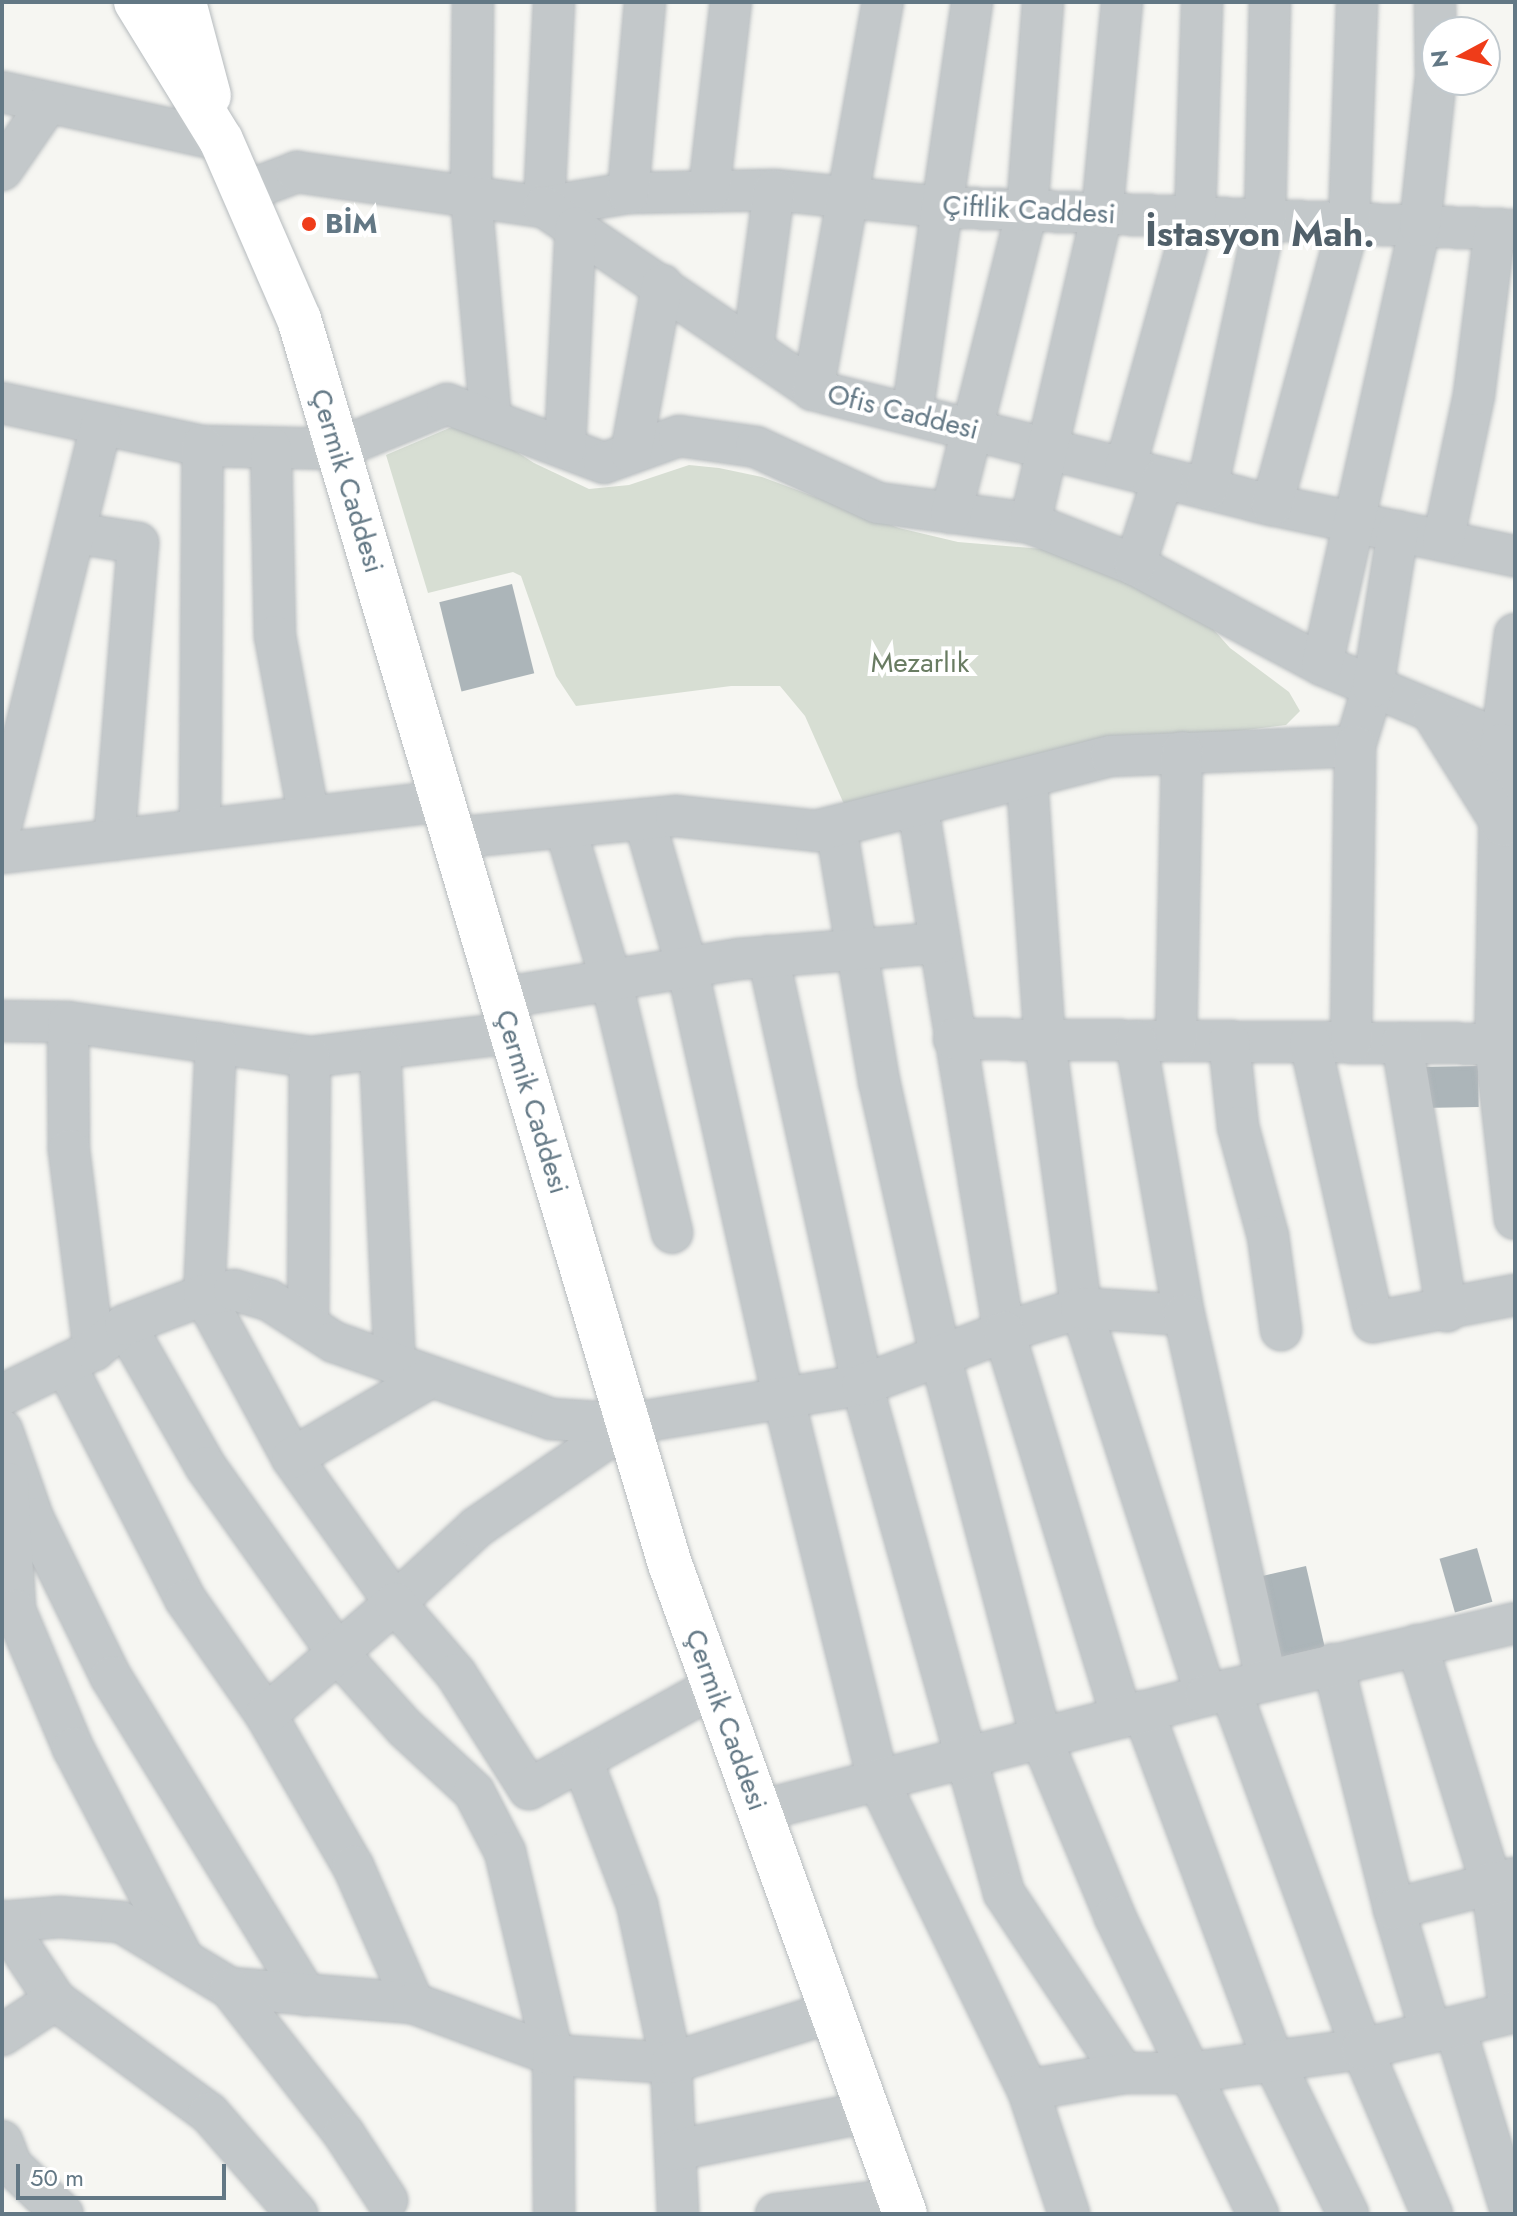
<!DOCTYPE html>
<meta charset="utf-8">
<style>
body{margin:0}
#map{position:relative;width:1517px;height:2216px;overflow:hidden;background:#f6f6f2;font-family:Jost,sans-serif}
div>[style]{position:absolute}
.green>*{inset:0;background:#d7ded3}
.building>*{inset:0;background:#acb5b9;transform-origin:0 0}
.roads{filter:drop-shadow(0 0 2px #b6bbbe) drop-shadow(0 0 2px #b6bbbe)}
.minor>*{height:40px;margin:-20px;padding:0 20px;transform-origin:20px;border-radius:20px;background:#c3c8ca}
.major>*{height:44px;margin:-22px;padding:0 22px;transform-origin:22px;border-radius:22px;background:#fff}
.dots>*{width:22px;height:22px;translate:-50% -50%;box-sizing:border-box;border:4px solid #fff;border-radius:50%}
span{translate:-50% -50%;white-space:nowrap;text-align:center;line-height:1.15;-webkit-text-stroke:8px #fff;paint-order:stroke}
.street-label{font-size:28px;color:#637885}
.poi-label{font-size:28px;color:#637885;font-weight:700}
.left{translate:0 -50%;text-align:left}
.park-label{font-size:28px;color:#697c62}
.district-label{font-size:36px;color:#51606a;font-weight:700}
.frame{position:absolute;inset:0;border:4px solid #637885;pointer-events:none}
.north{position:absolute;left:1421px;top:16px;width:80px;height:80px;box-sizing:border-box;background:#fff;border:2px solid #c1c9ce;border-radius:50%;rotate:263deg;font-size:22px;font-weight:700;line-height:32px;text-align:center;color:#637885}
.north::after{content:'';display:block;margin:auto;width:28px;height:36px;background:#ef3c19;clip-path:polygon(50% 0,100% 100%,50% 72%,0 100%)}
.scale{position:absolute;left:16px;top:2164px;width:210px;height:36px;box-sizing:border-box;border:4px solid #637885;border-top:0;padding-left:10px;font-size:24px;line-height:28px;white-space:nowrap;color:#637885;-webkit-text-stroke:6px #fff;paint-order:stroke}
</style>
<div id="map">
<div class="green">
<div style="clip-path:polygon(454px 426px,480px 428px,534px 463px,589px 489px,629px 485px,689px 465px,719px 468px,762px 477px,899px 528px,958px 542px,1056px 550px,1198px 612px,1230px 648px,1289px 692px,1300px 711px,1286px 725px,1101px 748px,847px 811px,805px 716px,780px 686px,731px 686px,576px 706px,556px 676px,521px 576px,513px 572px,428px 593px,386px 455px)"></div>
</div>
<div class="building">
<div style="left:512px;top:584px;width:92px;height:75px;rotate:76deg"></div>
<div style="left:1478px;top:1066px;width:41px;height:58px;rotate:89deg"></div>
<div style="left:1477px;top:1548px;width:56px;height:39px;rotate:74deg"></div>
<div style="left:1306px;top:1566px;width:83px;height:50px;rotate:77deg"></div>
</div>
<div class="roads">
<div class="minor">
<div style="left:473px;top:2px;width:195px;rotate:90.6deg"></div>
<div style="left:471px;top:197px;width:224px;rotate:84.9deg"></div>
<div style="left:554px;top:2px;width:205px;rotate:92.8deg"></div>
<div style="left:544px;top:207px;width:85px;rotate:-9.5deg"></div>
<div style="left:628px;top:193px;width:146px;rotate:-1.2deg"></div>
<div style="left:774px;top:190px;width:168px;rotate:5.8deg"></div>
<div style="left:941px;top:207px;width:574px;rotate:2.29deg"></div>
<div style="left:2px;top:92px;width:224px;rotate:12.4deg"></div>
<div style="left:2px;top:170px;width:78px;rotate:-55.5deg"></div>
<div style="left:709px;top:191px;width:190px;rotate:-83.4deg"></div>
<div style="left:244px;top:192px;width:57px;rotate:-20.7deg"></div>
<div style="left:297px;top:172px;width:249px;rotate:8.1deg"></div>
<div style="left:544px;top:207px;width:325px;rotate:34.2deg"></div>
<div style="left:813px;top:390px;width:473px;rotate:14.1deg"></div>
<div style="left:1272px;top:505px;width:248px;rotate:11.9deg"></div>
<div style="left:628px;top:193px;width:192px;rotate:-84.9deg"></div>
<div style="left:753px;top:348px;width:159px;rotate:-82.4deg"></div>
<div style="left:813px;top:390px;width:394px;rotate:-79.8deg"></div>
<div style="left:2px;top:403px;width:206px;rotate:12.1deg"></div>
<div style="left:203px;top:446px;width:134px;rotate:1.3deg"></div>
<div style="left:337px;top:449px;width:119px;rotate:-22.2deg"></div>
<div style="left:447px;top:404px;width:168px;rotate:20.6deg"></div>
<div style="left:604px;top:463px;width:80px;rotate:-19.8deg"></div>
<div style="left:679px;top:436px;width:78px;rotate:8.1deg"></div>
<div style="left:756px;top:447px;width:134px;rotate:24.7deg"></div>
<div style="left:878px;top:503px;width:153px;rotate:7.5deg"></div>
<div style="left:1030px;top:523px;width:113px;rotate:21.8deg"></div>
<div style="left:1135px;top:565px;width:212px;rotate:28.1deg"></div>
<div style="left:1322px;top:665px;width:209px;rotate:22.8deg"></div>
<div style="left:912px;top:414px;width:416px;rotate:-81.7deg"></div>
<div style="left:271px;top:448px;width:188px;rotate:88.8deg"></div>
<div style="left:275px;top:636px;width:184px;rotate:79.4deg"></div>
<div style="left:565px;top:448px;width:221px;rotate:-87.2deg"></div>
<div style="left:631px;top:453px;width:171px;rotate:-79.5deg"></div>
<div style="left:1125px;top:468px;width:261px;rotate:-74.4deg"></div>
<div style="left:1195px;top:217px;width:215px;rotate:-88.1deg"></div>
<div style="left:1207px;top:489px;width:275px;rotate:-77.8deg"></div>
<div style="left:1265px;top:220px;width:218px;rotate:-88.7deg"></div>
<div style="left:1272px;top:505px;width:292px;rotate:-74.7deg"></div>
<div style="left:1349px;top:223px;width:221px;rotate:-87.9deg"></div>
<div style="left:951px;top:513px;width:311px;rotate:-75.9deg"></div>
<div style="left:1027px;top:211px;width:210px;rotate:-85.6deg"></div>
<div style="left:1030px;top:523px;width:317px;rotate:-76.9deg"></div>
<div style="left:1102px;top:214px;width:213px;rotate:-84.6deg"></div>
<div style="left:75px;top:533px;width:64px;rotate:9deg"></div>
<div style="left:138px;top:543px;width:298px;rotate:94.6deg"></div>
<div style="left:1443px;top:541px;width:149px;rotate:-78deg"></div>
<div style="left:1474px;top:395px;width:167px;rotate:-82.8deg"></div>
<div style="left:1135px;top:565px;width:91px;rotate:-72.2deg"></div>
<div style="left:1515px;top:634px;width:111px;rotate:97.3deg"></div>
<div style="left:1501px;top:744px;width:300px;rotate:91.1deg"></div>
<div style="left:1495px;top:1044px;width:176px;rotate:83.5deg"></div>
<div style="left:1322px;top:665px;width:450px;rotate:-77.4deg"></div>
<div style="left:1420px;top:226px;width:151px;rotate:-83.9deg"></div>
<div style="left:1436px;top:76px;width:74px;rotate:-90.8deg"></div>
<div style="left:1433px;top:714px;width:132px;rotate:58deg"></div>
<div style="left:1027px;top:780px;width:262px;rotate:86.1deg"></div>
<div style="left:1045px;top:1041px;width:269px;rotate:82.3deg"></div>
<div style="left:1081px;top:1308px;width:407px;rotate:72.1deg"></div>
<div style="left:918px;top:808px;width:531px;rotate:80.68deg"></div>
<div style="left:1004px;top:1332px;width:81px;rotate:-17.3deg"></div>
<div style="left:1081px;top:1308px;width:103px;rotate:3.9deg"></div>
<div style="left:644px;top:819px;width:154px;rotate:73.8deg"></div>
<div style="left:687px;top:967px;width:444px;rotate:77.4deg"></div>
<div style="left:784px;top:1400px;width:391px;rotate:76.1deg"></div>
<div style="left:878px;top:1780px;width:344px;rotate:64.2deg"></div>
<div style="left:1028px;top:2090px;width:131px;rotate:71.7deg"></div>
<div style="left:2px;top:823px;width:410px;rotate:-76deg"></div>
<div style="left:565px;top:827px;width:160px;rotate:73.3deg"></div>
<div style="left:611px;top:980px;width:260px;rotate:76.4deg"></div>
<div style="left:836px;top:827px;width:258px;rotate:80.4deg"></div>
<div style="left:879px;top:1081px;width:285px;rotate:77.4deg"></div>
<div style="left:941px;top:1359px;width:392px;rotate:75.2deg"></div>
<div style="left:1041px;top:1738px;width:194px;rotate:67.5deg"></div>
<div style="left:1115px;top:1917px;width:330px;rotate:64.3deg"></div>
<div style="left:200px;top:828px;width:382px;rotate:-89.6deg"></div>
<div style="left:454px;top:838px;width:223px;rotate:-5.7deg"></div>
<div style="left:676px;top:816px;width:141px;rotate:6.1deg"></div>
<div style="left:816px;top:831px;width:304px;rotate:-14.3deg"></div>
<div style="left:1111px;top:756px;width:244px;rotate:-2.3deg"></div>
<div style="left:1355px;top:746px;width:62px;rotate:-73deg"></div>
<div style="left:1373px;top:687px;width:158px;rotate:-80.9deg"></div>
<div style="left:2px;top:853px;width:443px;rotate:-6.7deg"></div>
<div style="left:768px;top:956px;width:439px;rotate:77.6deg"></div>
<div style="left:862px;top:1385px;width:527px;rotate:74.38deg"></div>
<div style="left:1004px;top:1893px;width:216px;rotate:56.5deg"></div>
<div style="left:501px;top:998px;width:241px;rotate:-9.3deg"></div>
<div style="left:739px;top:959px;width:201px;rotate:-4.6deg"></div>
<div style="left:2px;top:1021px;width:66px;rotate:0.9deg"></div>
<div style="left:68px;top:1022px;width:128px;rotate:89.6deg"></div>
<div style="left:69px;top:1150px;width:202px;rotate:82.9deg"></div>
<div style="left:68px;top:1022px;width:245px;rotate:8.2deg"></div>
<div style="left:310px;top:1057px;width:202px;rotate:-6.8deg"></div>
<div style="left:954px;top:1039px;width:561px;rotate:0.51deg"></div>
<div style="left:1136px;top:1041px;width:278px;rotate:80.1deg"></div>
<div style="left:1184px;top:1315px;width:374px;rotate:77.3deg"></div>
<div style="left:1176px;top:1041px;width:289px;rotate:-88.8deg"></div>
<div style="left:1229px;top:1041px;width:86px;rotate:84deg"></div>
<div style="left:1238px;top:1127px;width:113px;rotate:74.6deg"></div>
<div style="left:1268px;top:1236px;width:95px;rotate:82.1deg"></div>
<div style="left:1310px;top:1042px;width:287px;rotate:77.3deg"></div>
<div style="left:1373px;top:1322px;width:145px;rotate:-10.8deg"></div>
<div style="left:216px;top:1043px;width:252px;rotate:92.7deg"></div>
<div style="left:204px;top:1295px;width:185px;rotate:61.6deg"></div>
<div style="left:292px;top:1458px;width:178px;rotate:54.6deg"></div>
<div style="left:395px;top:1603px;width:112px;rotate:-42.8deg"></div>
<div style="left:477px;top:1527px;width:183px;rotate:-34.3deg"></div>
<div style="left:1351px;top:1043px;width:297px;rotate:-89.2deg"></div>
<div style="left:1402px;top:1043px;width:272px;rotate:80.5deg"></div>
<div style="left:380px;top:1049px;width:315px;rotate:87.3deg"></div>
<div style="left:125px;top:1325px;width:163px;rotate:60.3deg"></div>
<div style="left:206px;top:1467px;width:227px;rotate:54.7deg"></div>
<div style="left:337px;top:1652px;width:102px;rotate:48.2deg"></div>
<div style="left:405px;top:1728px;width:94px;rotate:42.8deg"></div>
<div style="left:474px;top:1792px;width:68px;rotate:62.7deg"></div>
<div style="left:505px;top:1852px;width:209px;rotate:76.7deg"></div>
<div style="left:553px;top:2055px;width:159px;rotate:89.6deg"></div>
<div style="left:308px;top:1325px;width:268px;rotate:-89.6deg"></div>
<div style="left:65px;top:1364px;width:265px;rotate:62.9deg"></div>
<div style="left:186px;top:1600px;width:140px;rotate:55.2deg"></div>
<div style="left:266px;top:1715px;width:174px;rotate:60.1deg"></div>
<div style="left:353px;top:1866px;width:150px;rotate:66.3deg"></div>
<div style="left:2px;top:1395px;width:102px;rotate:-26.1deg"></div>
<div style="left:94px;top:1350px;width:40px;rotate:-39deg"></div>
<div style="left:125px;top:1325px;width:85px;rotate:-20.8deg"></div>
<div style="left:204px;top:1295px;width:30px;rotate:-9deg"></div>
<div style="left:234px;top:1290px;width:36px;rotate:16deg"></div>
<div style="left:269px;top:1300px;width:77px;rotate:32.9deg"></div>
<div style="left:334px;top:1342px;width:230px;rotate:19.5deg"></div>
<div style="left:551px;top:1419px;width:77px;rotate:3.7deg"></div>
<div style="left:628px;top:1424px;width:237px;rotate:-9.5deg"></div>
<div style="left:862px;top:1385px;width:152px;rotate:-20.5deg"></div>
<div style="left:1004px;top:1332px;width:403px;rotate:73deg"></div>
<div style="left:2px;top:1430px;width:93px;rotate:70.6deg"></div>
<div style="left:33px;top:1518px;width:177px;rotate:63.9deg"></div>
<div style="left:111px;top:1677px;width:373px;rotate:58.5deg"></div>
<div style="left:292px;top:1458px;width:161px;rotate:-30.2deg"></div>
<div style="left:8px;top:1483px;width:127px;rotate:86.8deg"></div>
<div style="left:15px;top:1610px;width:150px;rotate:67.2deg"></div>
<div style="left:73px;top:1748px;width:233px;rotate:62.4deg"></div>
<div style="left:1417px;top:1645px;width:248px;rotate:72.7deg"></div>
<div style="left:1491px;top:1882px;width:132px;rotate:81.7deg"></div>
<div style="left:1333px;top:1664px;width:252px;rotate:76deg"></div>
<div style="left:1394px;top:1909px;width:129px;rotate:73.4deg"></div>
<div style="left:1230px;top:1689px;width:383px;rotate:69.9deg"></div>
<div style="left:1362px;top:2049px;width:179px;rotate:67deg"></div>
<div style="left:1143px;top:1711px;width:372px;rotate:69.6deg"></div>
<div style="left:1273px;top:2060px;width:171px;rotate:64deg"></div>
<div style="left:266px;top:1715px;width:171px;rotate:-41deg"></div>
<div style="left:395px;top:1603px;width:94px;rotate:49.3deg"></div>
<div style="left:456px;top:1674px;width:136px;rotate:57.6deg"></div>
<div style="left:529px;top:1789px;width:211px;rotate:-28.9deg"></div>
<div style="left:582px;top:1760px;width:154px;rotate:69.1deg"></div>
<div style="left:637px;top:1904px;width:163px;rotate:77.9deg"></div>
<div style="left:671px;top:2063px;width:151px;rotate:87.3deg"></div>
<div style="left:759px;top:1811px;width:462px;rotate:-14.5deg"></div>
<div style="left:1206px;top:1695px;width:317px;rotate:-13.1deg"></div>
<div style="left:1394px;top:1909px;width:125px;rotate:-14.4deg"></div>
<div style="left:3px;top:1921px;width:95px;rotate:56.6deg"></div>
<div style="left:55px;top:2000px;width:191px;rotate:36.3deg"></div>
<div style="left:209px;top:2113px;width:134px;rotate:48.9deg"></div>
<div style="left:2px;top:1922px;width:58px;rotate:-4.9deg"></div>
<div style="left:60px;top:1917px;width:61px;rotate:4.7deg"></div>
<div style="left:121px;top:1922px;width:127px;rotate:31.2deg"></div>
<div style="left:230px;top:1988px;width:184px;rotate:4.7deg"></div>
<div style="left:413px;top:2003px;width:149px;rotate:20.4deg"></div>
<div style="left:553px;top:2055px;width:118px;rotate:3.9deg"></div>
<div style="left:671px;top:2063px;width:169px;rotate:-17.6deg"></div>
<div style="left:230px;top:1988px;width:185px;rotate:52deg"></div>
<div style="left:344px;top:2134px;width:79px;rotate:56.9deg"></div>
<div style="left:1455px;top:2028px;width:195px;rotate:73deg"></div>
<div style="left:2px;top:2035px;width:64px;rotate:-33.4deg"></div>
<div style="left:1028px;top:2090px;width:97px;rotate:-10.1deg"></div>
<div style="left:1123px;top:2073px;width:65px"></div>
<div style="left:1188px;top:2073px;width:176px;rotate:-7.9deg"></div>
<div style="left:1362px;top:2049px;width:157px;rotate:-13.6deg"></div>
<div style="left:2px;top:2141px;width:26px;rotate:69deg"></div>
<div style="left:11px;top:2165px;width:71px;rotate:43.3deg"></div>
<div style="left:676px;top:2150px;width:196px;rotate:-11.2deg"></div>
<div style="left:776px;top:2214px;width:124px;rotate:-7deg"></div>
</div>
<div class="major">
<div style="left:136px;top:2px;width:162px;rotate:58.4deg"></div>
<div style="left:221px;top:140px;width:195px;rotate:66.5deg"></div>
<div style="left:299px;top:319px;width:1299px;rotate:73.41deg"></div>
<div style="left:670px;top:1564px;width:691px;rotate:70.12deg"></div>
<div style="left:184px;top:2px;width:97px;rotate:75.1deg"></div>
</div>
</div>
<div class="dots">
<div style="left:309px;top:224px;background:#ef3c19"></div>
</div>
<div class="street-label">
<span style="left:1029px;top:210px;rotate:3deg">Çiftlik Caddesi</span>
<span style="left:903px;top:412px;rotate:14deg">Ofis Caddesi</span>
<span style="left:347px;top:481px;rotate:73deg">Çermik Caddesi</span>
<span style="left:532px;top:1102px;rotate:73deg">Çermik Caddesi</span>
<span style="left:726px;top:1720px;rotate:70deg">Çermik Caddesi</span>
</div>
<div class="poi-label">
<span class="left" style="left:325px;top:224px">BİM</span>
</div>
<div class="park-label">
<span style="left:920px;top:663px">Mezarlık</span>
</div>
<div class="district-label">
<span style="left:1260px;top:234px">İstasyon Mah.</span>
</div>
<div class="frame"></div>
<div class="north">N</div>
<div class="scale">50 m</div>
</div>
